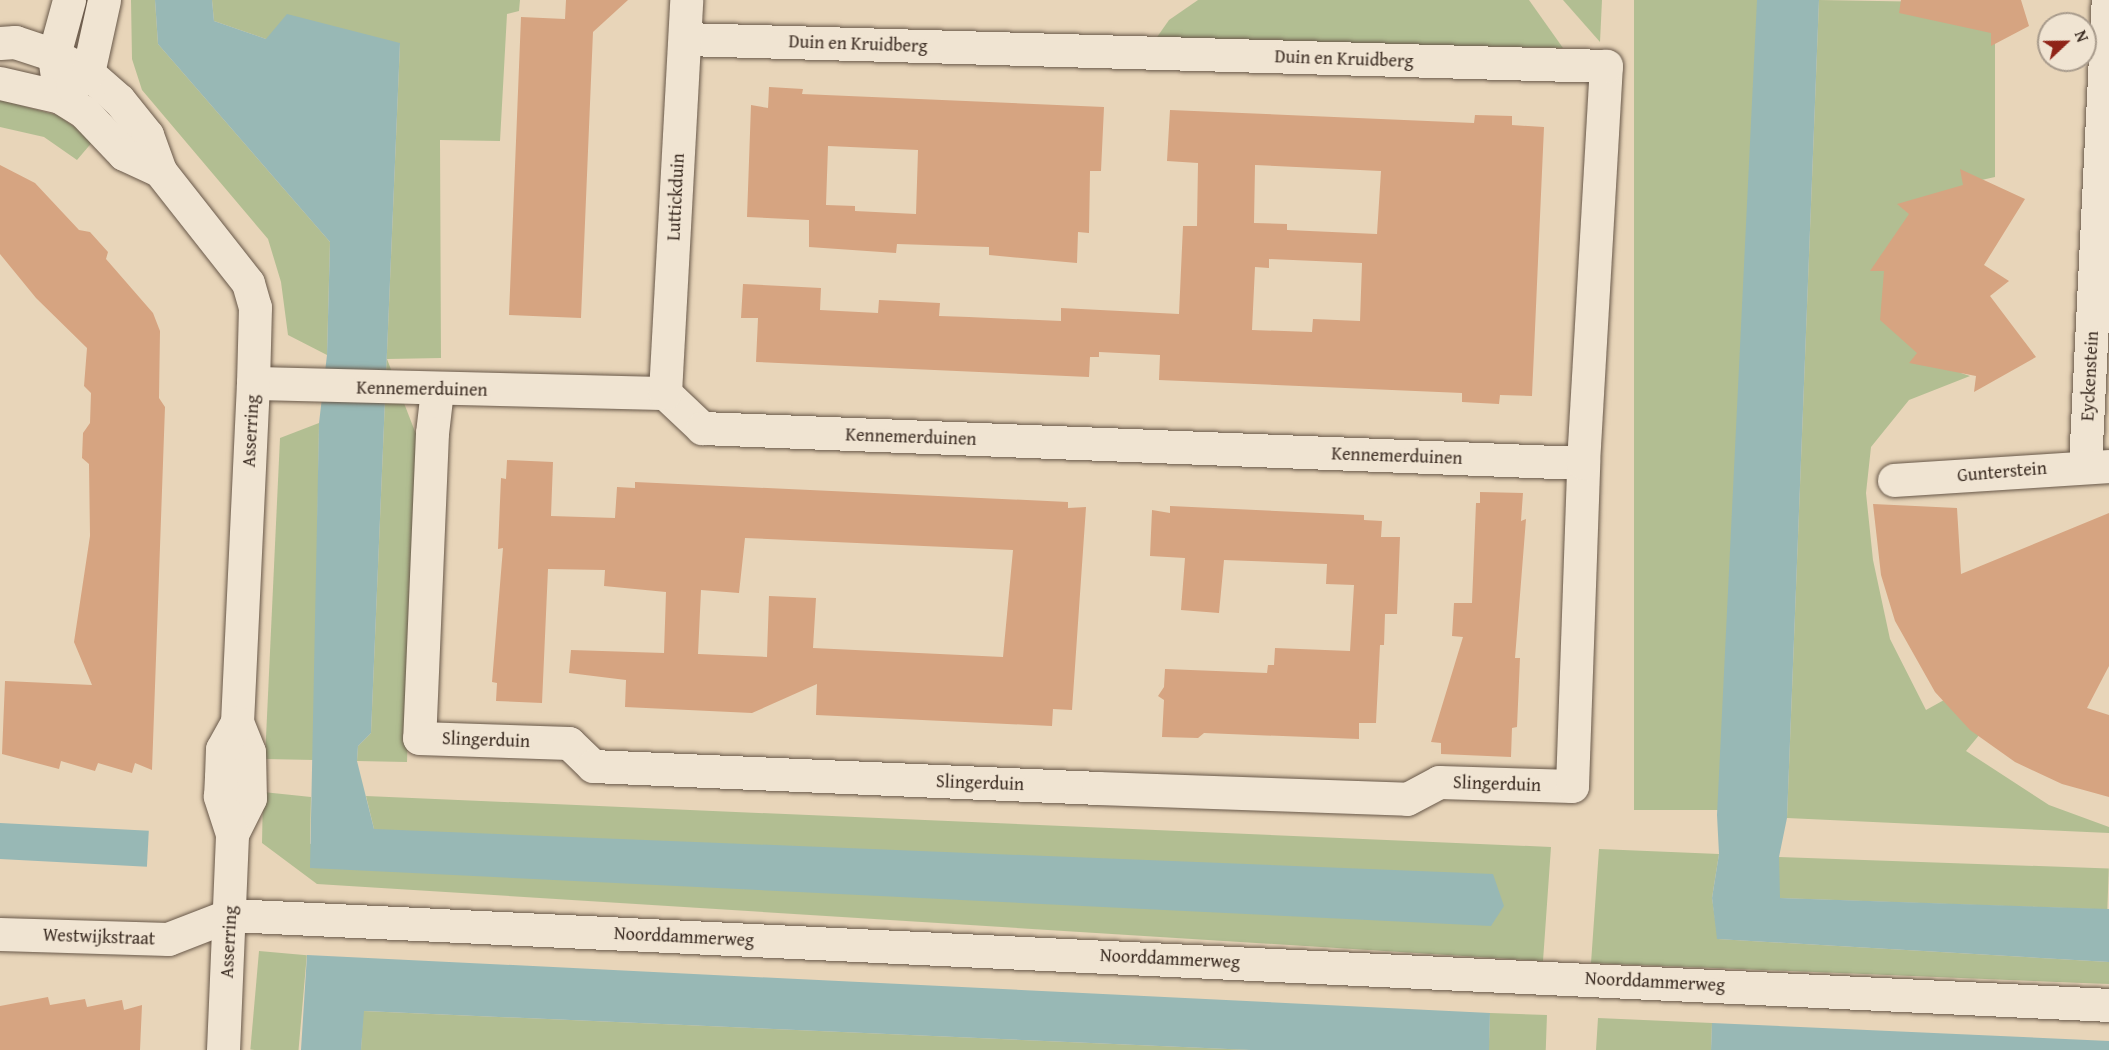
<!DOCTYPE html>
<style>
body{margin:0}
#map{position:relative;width:2109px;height:1050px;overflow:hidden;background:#e8d5b9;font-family:"Gentium Book Plus",serif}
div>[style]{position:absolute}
.green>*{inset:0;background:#b2be92;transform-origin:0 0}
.water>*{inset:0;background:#98b8b5;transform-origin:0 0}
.building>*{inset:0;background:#d6a481}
.roads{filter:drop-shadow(0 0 2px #685849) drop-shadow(0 0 2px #685849)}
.minor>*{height:33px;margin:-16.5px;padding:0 16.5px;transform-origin:16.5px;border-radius:16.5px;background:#f0e4d2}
.tertiary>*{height:33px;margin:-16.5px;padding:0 16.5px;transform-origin:16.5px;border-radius:16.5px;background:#f0e4d2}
span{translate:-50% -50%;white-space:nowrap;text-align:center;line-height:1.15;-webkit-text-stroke:6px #f0e4d2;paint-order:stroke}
.street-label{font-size:18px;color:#3d2e24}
.north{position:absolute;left:2037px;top:12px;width:60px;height:60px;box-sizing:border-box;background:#f0e4d2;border:2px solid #a89b8c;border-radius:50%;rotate:68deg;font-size:16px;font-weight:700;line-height:24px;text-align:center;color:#3d2e24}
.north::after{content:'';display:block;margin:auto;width:21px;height:27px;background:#8f2418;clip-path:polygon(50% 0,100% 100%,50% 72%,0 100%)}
</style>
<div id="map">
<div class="green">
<div style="clip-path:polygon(131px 0,155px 0,158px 44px,330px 242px,327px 355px,288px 335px,281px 282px,268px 239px,142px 90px,132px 59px)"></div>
<div style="clip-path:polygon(212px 0,520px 0,519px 11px,507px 14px,500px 141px,440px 140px,441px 358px,387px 359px,419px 442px,407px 762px,357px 761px,358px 746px,371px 733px,400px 43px,266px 39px,214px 21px)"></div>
<div style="clip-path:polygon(1198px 0,1529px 0,1563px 48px,1155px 40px,1169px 20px)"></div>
<div style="clip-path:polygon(1563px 0,1602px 0,1600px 42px)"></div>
<div style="left:1634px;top:0;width:123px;height:810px"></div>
<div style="clip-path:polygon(1819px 0,1995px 3px,1995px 177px,1968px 183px,1917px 334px,1961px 373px,1970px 376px,1909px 400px,1871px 447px,1866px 493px,1873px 560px,1890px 639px,1926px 710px,1971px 685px,1998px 712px,1966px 751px,2049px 805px,2109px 827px,2109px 833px,1787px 818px)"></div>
<div style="clip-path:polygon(0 100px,57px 115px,94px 140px,77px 160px,44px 137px,0 127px)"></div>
<div style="clip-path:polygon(319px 423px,314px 760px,265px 759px,280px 438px)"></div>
<div style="clip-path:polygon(263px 792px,311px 797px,310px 844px,374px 829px,366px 796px,1551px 847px,1543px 961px,317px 884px,262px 843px)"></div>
<div style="clip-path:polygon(1599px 849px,1719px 854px,1712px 898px,1718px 939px,2109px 962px,2109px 984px,1591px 963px)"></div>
<div style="left:1779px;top:857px;width:330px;height:41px;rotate:2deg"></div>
<div style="left:259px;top:951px;width:48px;height:99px;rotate:5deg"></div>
<div style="clip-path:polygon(363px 1011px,1251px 1050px,361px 1050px)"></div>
<div style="left:1490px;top:1013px;width:57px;height:37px;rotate:2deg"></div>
<div style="clip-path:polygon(1598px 1018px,1712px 1023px,1711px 1050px,1596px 1050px)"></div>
</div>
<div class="water">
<div style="clip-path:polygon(155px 0,212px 0,214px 21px,266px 39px,287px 14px,400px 43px,371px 733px,358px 746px,357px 761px,374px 829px,1493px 874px,1504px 906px,1491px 926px,310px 868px,319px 423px,327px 355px,330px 242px,158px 44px)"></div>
<div style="clip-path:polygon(1757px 0,1819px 0,1787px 818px,1779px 857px,1780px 898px,2109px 909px,2109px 962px,1717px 939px,1712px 898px,1719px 854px,1717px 815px)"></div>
<div style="left:0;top:823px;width:149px;height:36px;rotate:3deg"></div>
<div style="clip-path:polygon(307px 955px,1490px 1013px,1489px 1050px,1251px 1050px,364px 1011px,361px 1050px,301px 1050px)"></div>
<div style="clip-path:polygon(1712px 1023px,2109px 1041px,2109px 1050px,1711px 1050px)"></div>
</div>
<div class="building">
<div style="clip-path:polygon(566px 0,628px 0,593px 32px,581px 318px,509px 315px,521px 17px,565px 19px)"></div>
<div style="clip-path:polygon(1901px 0,2021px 0,2029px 26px,1991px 46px,1991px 33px,1899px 13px)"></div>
<div style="clip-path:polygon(evenodd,769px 87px,803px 89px,802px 94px,1104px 107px,1101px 171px,1090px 171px,1089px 233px,1078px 232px,1077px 263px,989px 255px,989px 247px,897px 244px,896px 253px,809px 247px,809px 220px,747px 217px,751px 105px,768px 108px,769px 87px,828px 146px,918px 150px,916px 214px,855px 211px,855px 206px,826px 205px,828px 146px)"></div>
<div style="clip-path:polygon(evenodd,1170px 110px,1474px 123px,1475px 115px,1512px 116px,1512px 125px,1544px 127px,1532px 396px,1500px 395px,1499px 404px,1462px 402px,1462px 393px,1159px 380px,1160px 355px,1099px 352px,1099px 357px,1090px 357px,1089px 377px,756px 362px,758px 318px,741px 318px,743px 284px,821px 288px,820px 310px,878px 313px,879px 300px,940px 303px,939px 316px,969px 317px,1061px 321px,1061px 308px,1179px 314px,1183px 226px,1197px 226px,1198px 163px,1167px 161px,1170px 110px,1255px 165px,1381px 171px,1377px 234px,1287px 230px,1287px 224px,1254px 223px,1255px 165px,1170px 110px,1269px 259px,1362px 263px,1360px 321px,1313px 319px,1312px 332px,1252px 330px,1255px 267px,1269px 268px,1269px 259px)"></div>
<div style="clip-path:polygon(0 165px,35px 183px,79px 230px,90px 232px,108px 252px,106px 259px,153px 313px,160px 331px,159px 398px,165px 407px,152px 770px,135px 763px,132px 773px,98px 763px,95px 771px,61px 761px,59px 769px,2px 754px,5px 681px,92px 685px,74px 642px,90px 536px,89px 464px,82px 458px,83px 433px,90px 423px,91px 393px,84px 386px,87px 348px,36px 298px,0 254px)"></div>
<div style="clip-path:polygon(1960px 169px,2025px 199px,1984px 265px,2009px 281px,1990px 296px,2036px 357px,1974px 392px,1976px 376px,1909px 363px,1917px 353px,1880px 320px,1884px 271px,1870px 271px,1909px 214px,1897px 204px,1963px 185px)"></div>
<div style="clip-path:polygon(evenodd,507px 460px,553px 462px,551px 516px,615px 518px,617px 487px,635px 488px,635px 482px,1068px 502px,1068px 508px,1086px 507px,1072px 710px,1053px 709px,1052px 726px,816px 715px,817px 684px,752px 713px,625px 707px,626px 680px,569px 673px,571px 650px,664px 653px,666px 592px,604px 586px,605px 570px,548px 569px,542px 703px,496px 701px,497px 683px,492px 682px,503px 548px,498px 549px,501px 478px,506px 479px,507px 460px,745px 538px,1013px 550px,1003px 657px,813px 648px,816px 598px,769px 596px,767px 657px,698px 654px,701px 590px,739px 593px,745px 538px)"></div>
<div style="clip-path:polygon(1480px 492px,1523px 493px,1521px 521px,1526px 519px,1515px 658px,1520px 658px,1517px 727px,1512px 728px,1511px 757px,1441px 754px,1441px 743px,1431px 742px,1463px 637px,1452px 636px,1454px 603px,1472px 603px,1476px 503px,1480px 503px)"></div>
<div style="clip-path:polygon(1873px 504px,1957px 508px,1961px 574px,2109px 513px,2109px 666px,2087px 708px,2109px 715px,2109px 797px,2062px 784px,2015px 762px,1970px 730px,1935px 692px,1895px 621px,1881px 575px)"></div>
<div style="clip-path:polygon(1170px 506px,1364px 515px,1364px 520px,1382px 521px,1381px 537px,1400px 537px,1397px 614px,1385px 614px,1384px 645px,1380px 645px,1376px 723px,1359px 723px,1359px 739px,1204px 733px,1198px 738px,1162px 737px,1164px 700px,1158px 696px,1164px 687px,1165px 669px,1267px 673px,1268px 665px,1274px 665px,1275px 648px,1350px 651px,1354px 585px,1326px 584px,1327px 564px,1224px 560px,1219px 613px,1181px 610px,1185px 558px,1150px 556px,1152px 510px,1170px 513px)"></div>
<div style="clip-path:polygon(48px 997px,50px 1005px,85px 999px,87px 1007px,122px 1000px,124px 1010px,142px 1005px,140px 1050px,0 1050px,0 1006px)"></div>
</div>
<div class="roads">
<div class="minor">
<div style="left:253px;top:383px;width:412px;rotate:1.4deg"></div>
<div style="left:665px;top:393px;width:51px;rotate:43.4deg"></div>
<div style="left:702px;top:428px;width:882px;rotate:2.28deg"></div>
<div style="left:437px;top:390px;width:43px;rotate:96.6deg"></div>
<div style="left:432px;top:433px;width:305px;rotate:92.4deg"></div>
<div style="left:419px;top:738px;width:150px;rotate:1.9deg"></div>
<div style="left:569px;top:743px;width:33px;rotate:44deg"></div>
<div style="left:593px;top:766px;width:505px;rotate:2.49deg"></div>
<div style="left:1098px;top:788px;width:309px;rotate:2deg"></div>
<div style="left:1407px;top:799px;width:36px;rotate:-28deg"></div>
<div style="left:1439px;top:782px;width:133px;rotate:1.7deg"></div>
<div style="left:1572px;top:786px;width:323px;rotate:-88deg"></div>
<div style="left:1583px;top:463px;width:398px;rotate:-86.7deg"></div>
<div style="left:1606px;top:66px;width:921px;rotate:-178.32deg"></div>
<div style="left:665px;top:393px;width:394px;rotate:-86.9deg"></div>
<div style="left:2085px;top:465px;width:466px;rotate:-87.2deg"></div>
<div style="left:1894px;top:480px;width:215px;rotate:-3.7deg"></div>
<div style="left:0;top:934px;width:168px;rotate:1.7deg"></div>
<div style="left:168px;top:939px;width:66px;rotate:-21.2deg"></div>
</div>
<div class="tertiary">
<div style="left:0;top:43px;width:15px;rotate:-4deg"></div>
<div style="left:15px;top:42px;width:41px;rotate:18.4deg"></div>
<div style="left:54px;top:55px;width:38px;rotate:28deg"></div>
<div style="left:88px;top:73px;width:41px;rotate:41.1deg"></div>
<div style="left:119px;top:100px;width:45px;rotate:51.3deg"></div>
<div style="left:147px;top:135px;width:38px;rotate:70deg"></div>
<div style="left:160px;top:171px;width:142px;rotate:51.8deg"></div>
<div style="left:248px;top:283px;width:25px;rotate:74deg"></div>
<div style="left:255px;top:307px;width:76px;rotate:91.5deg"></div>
<div style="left:253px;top:383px;width:339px;rotate:92.7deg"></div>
<div style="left:237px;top:722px;width:32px;rotate:68deg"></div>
<div style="left:249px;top:752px;width:46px;rotate:88.8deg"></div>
<div style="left:250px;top:798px;width:40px;rotate:116.6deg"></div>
<div style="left:57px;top:77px;width:22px;rotate:-98deg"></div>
<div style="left:54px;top:55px;width:57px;rotate:-74.7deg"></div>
<div style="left:0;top:83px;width:62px;rotate:13.1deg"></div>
<div style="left:60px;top:97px;width:28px;rotate:32deg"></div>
<div style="left:84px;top:112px;width:58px;rotate:46.4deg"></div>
<div style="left:124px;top:154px;width:40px;rotate:25deg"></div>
<div style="left:72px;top:86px;width:21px;rotate:-39deg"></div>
<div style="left:88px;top:73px;width:75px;rotate:-77.6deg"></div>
<div style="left:230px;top:915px;width:1881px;rotate:2.74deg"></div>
<div style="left:223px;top:1050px;width:216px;rotate:-87.6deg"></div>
<div style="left:232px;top:834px;width:40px;rotate:-108deg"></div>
<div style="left:220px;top:796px;width:19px;rotate:-87deg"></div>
<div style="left:221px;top:777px;width:28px;rotate:-88deg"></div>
<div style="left:222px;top:749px;width:31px;rotate:-61deg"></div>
</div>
</div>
<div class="street-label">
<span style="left:858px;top:44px;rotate:2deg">Duin en Kruidberg</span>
<span style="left:1344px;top:59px;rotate:2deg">Duin en Kruidberg</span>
<span style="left:676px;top:197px;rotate:-87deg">Luttickduin</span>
<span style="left:2090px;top:376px;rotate:-87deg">Eyckenstein</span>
<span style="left:422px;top:389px;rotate:1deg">Kennemerduinen</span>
<span style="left:251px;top:431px;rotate:-87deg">Asserring</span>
<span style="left:911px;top:437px;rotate:2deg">Kennemerduinen</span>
<span style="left:1397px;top:456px;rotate:2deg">Kennemerduinen</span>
<span style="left:2002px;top:472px;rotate:-5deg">Gunterstein</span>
<span style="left:486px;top:740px;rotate:2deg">Slingerduin</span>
<span style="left:980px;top:783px;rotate:2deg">Slingerduin</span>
<span style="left:1497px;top:784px;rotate:2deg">Slingerduin</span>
<span style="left:99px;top:937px;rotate:2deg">Westwijkstraat</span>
<span style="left:684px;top:937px;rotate:3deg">Noorddammerweg</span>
<span style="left:229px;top:942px;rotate:-87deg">Asserring</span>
<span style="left:1170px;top:959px;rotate:3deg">Noorddammerweg</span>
<span style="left:1655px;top:982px;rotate:3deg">Noorddammerweg</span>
</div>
<div class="north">N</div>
</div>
